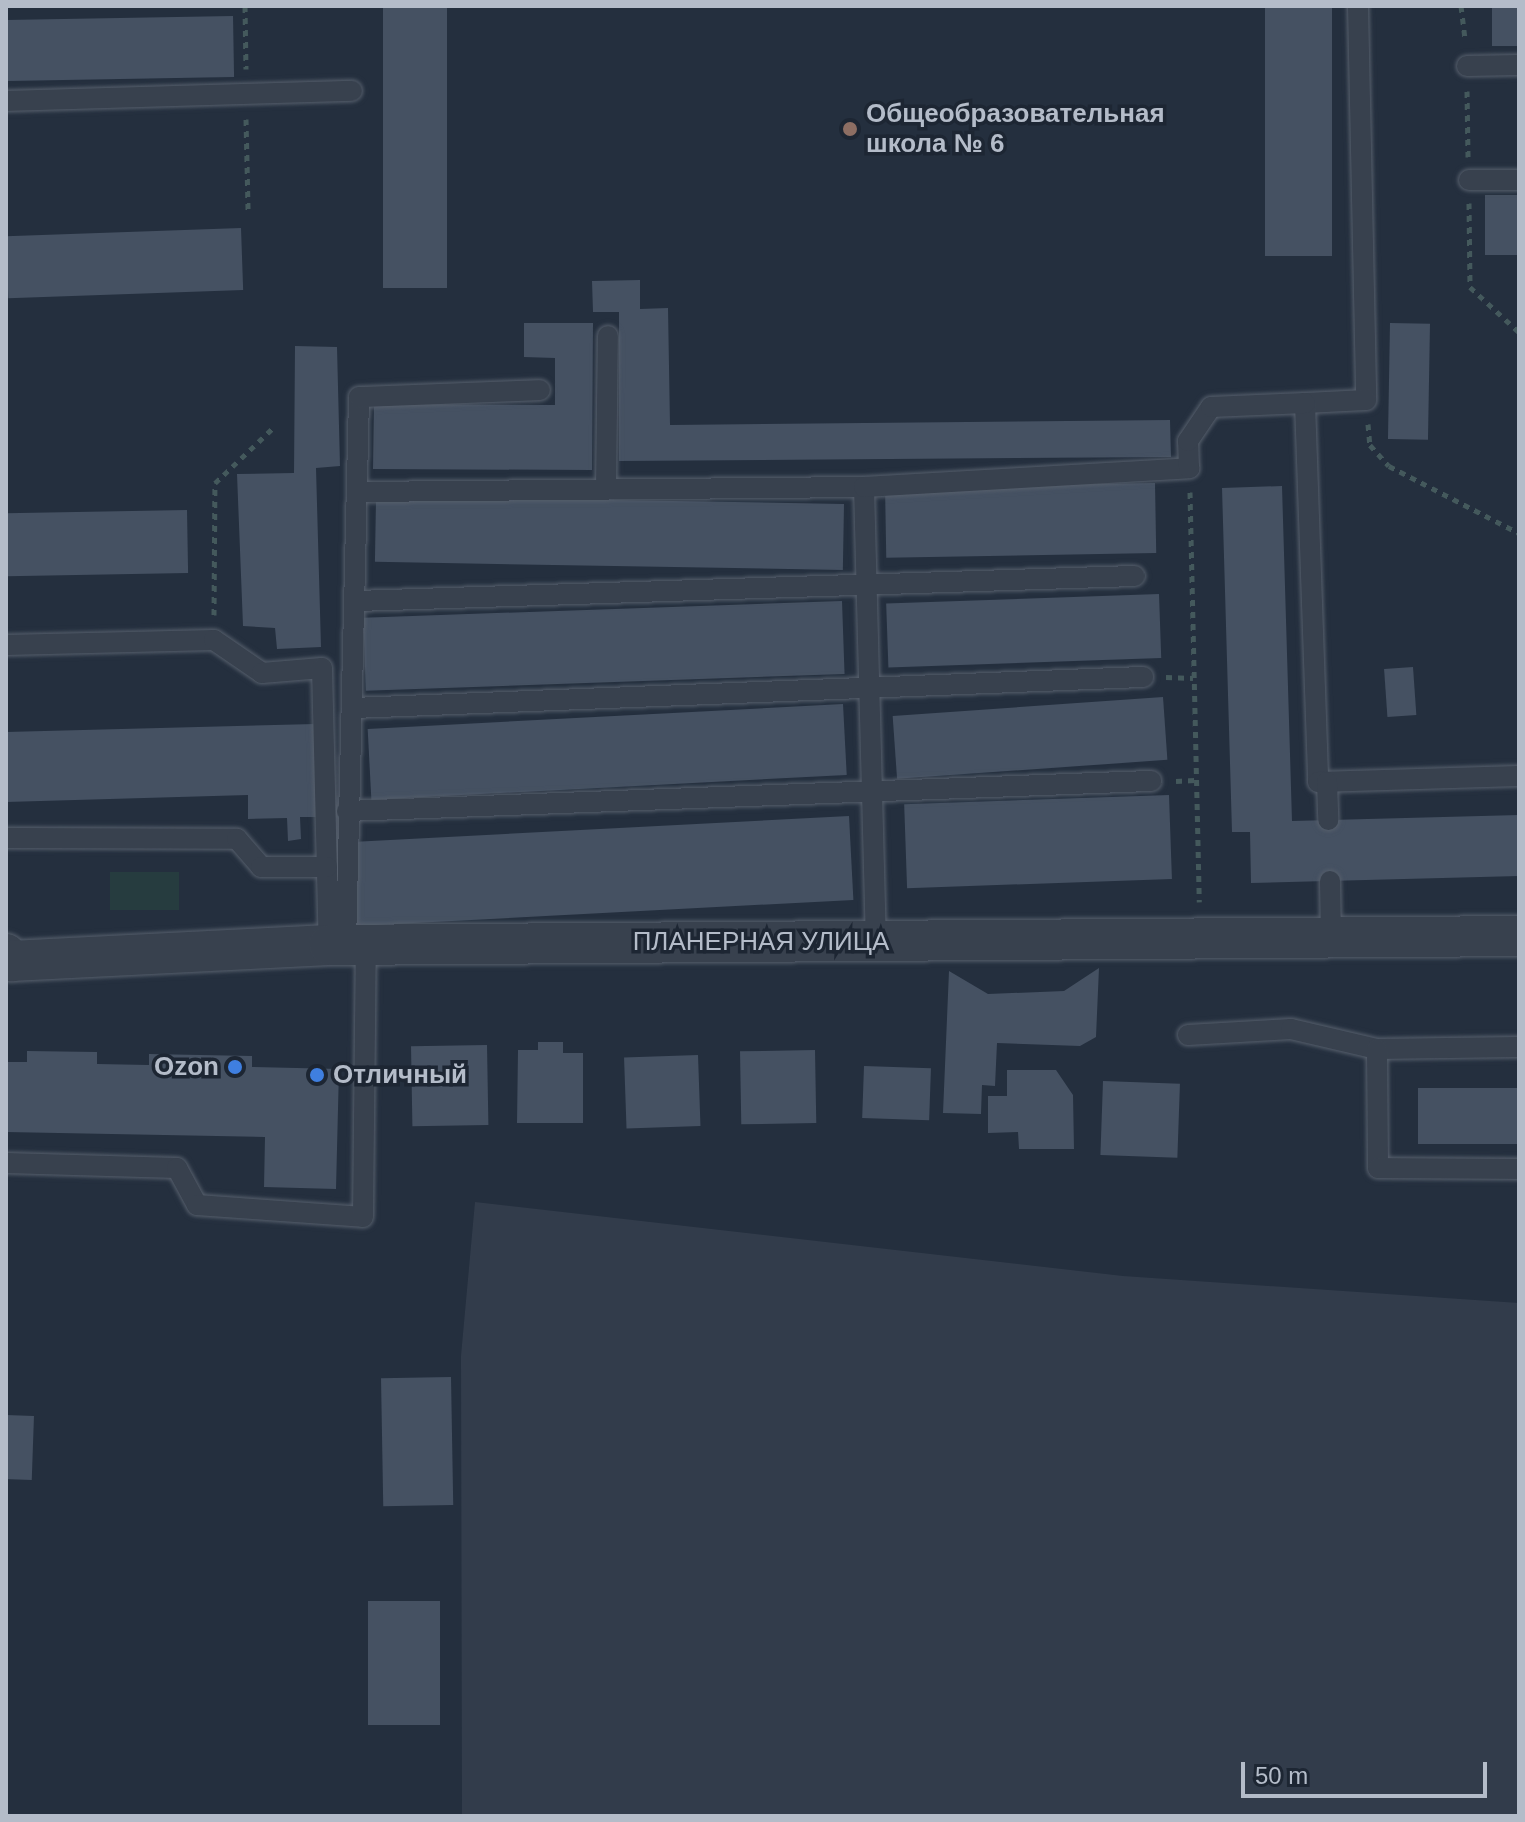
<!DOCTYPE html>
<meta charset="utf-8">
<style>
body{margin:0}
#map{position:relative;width:1525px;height:1822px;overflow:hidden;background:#242f3e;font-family:Helvetica,sans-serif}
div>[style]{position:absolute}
.airport>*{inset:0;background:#323c4b}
.green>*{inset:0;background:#263c3f;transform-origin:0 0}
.building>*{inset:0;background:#455162;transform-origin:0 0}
.path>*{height:5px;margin-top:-2.5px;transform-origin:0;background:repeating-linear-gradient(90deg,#44595c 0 6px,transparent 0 12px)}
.roads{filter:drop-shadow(0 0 2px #565f6c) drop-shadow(0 0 2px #565f6c)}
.lane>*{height:20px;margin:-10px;padding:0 10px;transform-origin:10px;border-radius:10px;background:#38414e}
.street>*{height:40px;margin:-20px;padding:0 20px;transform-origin:20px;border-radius:20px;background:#38414e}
.dots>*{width:22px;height:22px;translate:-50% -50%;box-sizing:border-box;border:4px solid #1d2633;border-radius:50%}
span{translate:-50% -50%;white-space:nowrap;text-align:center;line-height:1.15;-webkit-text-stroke:7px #1d2633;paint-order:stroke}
.poi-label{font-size:26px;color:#b4bcc9;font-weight:700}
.left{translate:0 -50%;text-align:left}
.right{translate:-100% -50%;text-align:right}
.street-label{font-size:26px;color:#b4bcc9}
.frame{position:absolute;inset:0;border:8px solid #b4bcc9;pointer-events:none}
.scale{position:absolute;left:1241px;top:1762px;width:246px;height:36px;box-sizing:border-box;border:4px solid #b4bcc9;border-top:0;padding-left:10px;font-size:24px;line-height:28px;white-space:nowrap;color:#b4bcc9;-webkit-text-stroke:6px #1d2633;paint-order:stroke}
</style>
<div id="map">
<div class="airport">
<div style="clip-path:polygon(475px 1202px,1123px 1276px,1519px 1303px,1519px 1816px,462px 1816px,461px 1356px)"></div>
</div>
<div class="green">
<div style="left:179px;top:872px;width:38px;height:69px;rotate:90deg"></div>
</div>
<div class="building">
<div style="left:383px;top:6px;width:64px;height:282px"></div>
<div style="left:1265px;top:6px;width:67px;height:250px"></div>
<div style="left:1492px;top:6px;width:27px;height:40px"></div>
<div style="left:233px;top:16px;width:61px;height:227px;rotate:89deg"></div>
<div style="left:1519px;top:195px;width:60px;height:34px;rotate:90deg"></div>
<div style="left:241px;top:228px;width:62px;height:235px;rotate:88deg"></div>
<div style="clip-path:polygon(640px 280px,640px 309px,668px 308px,670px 425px,1170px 420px,1171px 457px,619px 461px,619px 312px,593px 312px,592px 281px)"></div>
<div style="clip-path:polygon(524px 323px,593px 323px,592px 470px,373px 469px,374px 404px,555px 405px,555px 358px,524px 357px)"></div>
<div style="left:1390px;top:323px;width:40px;height:116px;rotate:1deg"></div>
<div style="clip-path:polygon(295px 346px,337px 347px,340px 466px,316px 468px,321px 647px,277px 649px,275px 628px,243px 626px,237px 474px,294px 473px)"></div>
<div style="left:1155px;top:483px;width:70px;height:270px;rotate:89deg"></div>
<div style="clip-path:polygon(1282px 486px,1292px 821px,1519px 815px,1519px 876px,1251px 883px,1250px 832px,1232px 832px,1222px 488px)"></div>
<div style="left:844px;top:504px;width:66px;height:468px;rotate:91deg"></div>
<div style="left:187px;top:510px;width:63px;height:181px;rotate:89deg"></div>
<div style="left:1159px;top:594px;width:64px;height:273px;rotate:88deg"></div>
<div style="left:842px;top:601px;width:73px;height:479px;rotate:88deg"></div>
<div style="left:1413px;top:667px;width:48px;height:29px;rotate:86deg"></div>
<div style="left:1163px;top:697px;width:63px;height:271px;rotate:86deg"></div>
<div style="left:843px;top:704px;width:71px;height:476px;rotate:87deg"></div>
<div style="clip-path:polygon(315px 724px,318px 817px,300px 817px,301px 839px,288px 841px,287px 818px,248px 819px,248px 795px,6px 802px,6px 732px)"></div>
<div style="left:1169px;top:795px;width:84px;height:265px;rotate:88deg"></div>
<div style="left:849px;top:816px;width:84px;height:498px;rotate:87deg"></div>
<div style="clip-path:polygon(1099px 968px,1096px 1037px,1080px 1046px,997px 1043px,995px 1086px,982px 1085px,981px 1114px,943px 1113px,949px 971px,988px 994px,1064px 991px)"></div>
<div style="clip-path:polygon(538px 1042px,563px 1042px,563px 1053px,583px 1053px,583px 1123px,517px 1123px,518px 1050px,538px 1050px)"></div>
<div style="left:487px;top:1045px;width:80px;height:76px;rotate:89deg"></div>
<div style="left:815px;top:1050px;width:73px;height:75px;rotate:89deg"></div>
<div style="clip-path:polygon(27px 1051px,97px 1052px,97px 1064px,149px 1065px,149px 1054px,252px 1056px,252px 1067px,339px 1069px,336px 1189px,264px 1187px,265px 1137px,6px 1132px,6px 1062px,27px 1062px)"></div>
<div style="left:698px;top:1055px;width:71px;height:74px;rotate:88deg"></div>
<div style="left:864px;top:1066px;width:67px;height:52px;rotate:2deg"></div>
<div style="clip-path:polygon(1007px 1070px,1056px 1070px,1073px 1095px,1074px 1149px,1019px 1149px,1018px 1132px,988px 1133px,988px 1096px,1007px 1096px)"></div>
<div style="left:1103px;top:1081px;width:77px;height:74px;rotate:2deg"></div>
<div style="left:1519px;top:1088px;width:56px;height:101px;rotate:90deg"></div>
<div style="left:451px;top:1377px;width:128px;height:70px;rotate:89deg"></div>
<div style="left:6px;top:1415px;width:28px;height:64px;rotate:2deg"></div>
<div style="left:368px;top:1601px;width:72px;height:124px"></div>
</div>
<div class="path">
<div style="left:245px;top:6px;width:63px;rotate:89.1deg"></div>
<div style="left:1461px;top:6px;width:35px;rotate:83deg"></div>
<div style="left:1467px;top:91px;width:66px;rotate:89.1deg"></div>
<div style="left:246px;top:119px;width:91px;rotate:88.7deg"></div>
<div style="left:1469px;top:203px;width:84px;rotate:89.3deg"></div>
<div style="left:1470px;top:287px;width:67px;rotate:42.6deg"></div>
<div style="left:1368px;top:424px;width:21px;rotate:85deg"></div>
<div style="left:1370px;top:445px;width:28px;rotate:48deg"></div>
<div style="left:1389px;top:466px;width:146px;rotate:27.3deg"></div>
<div style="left:1190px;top:492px;width:410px;rotate:88.7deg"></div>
<div style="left:214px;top:615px;width:132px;rotate:-89.6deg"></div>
<div style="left:215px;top:483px;width:80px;rotate:-43.5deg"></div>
<div style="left:1166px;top:677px;width:27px;rotate:2deg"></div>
<div style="left:1176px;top:781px;width:19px;rotate:-3deg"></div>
</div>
<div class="roads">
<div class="lane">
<div style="left:1358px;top:6px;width:394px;rotate:88.8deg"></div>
<div style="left:1366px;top:400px;width:61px;rotate:177.2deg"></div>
<div style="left:1305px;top:403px;width:379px;rotate:88deg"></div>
<div style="left:1318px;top:782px;width:201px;rotate:-1.7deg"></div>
<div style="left:1467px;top:66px;width:52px;rotate:-1.1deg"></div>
<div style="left:6px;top:101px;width:346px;rotate:-1.7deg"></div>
<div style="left:1469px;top:180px;width:50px"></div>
<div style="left:864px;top:487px;width:454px;rotate:88.5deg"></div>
<div style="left:606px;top:489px;width:153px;rotate:-89.3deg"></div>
<div style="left:359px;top:492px;width:505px;rotate:-0.57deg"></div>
<div style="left:864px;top:487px;width:326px;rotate:-3.3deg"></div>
<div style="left:1189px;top:468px;width:27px;rotate:-92deg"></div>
<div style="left:1188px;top:441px;width:41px;rotate:-55.9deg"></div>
<div style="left:1211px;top:407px;width:94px;rotate:-2.4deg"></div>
<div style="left:356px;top:601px;width:779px;rotate:-1.84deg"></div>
<div style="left:6px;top:645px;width:208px;rotate:-1.4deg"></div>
<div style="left:214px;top:640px;width:58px;rotate:34.5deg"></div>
<div style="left:262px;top:673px;width:60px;rotate:-4.8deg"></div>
<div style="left:322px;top:668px;width:277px;rotate:88.6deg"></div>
<div style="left:353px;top:708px;width:791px;rotate:-2.25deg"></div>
<div style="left:1327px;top:782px;width:38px;rotate:88deg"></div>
<div style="left:347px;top:811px;width:805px;rotate:-2.14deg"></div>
<div style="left:6px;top:838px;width:231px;rotate:0.2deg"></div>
<div style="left:237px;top:839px;width:37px;rotate:49deg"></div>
<div style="left:261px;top:867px;width:66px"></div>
<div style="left:1330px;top:881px;width:57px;rotate:89deg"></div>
<div style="left:346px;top:945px;width:548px;rotate:-88.64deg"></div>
<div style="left:359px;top:397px;width:181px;rotate:-2.2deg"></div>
<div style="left:1188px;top:1035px;width:103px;rotate:-3.3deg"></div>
<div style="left:1291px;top:1029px;width:88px;rotate:13.1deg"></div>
<div style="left:1519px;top:1047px;width:142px;rotate:179.2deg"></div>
<div style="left:1377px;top:1049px;width:119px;rotate:89.5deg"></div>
<div style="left:1378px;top:1168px;width:141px;rotate:0.4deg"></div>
<div style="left:6px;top:1163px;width:171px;rotate:1.7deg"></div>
<div style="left:177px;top:1168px;width:42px;rotate:61.6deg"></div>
<div style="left:197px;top:1205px;width:166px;rotate:4.1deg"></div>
<div style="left:363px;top:1217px;width:272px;rotate:-89.4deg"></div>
</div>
<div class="street">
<div style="left:6px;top:954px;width:9px;rotate:54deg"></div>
<div style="left:11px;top:961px;width:318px;rotate:-2.9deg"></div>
<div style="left:329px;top:945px;width:1190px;rotate:-0.43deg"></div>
</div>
</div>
<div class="dots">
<div style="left:850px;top:129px;background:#8d6e63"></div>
<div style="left:235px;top:1067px;background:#3f7fe0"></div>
<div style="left:317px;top:1075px;background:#3f7fe0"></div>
</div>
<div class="poi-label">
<span class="left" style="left:866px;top:129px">Общеобразовательная<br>школа № 6</span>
<span class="right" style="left:219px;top:1067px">Ozon</span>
<span class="left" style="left:333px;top:1075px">Отличный</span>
</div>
<div class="street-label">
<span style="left:761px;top:942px">ПЛАНЕРНАЯ УЛИЦА</span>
</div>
<div class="frame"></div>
<div class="scale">50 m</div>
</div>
